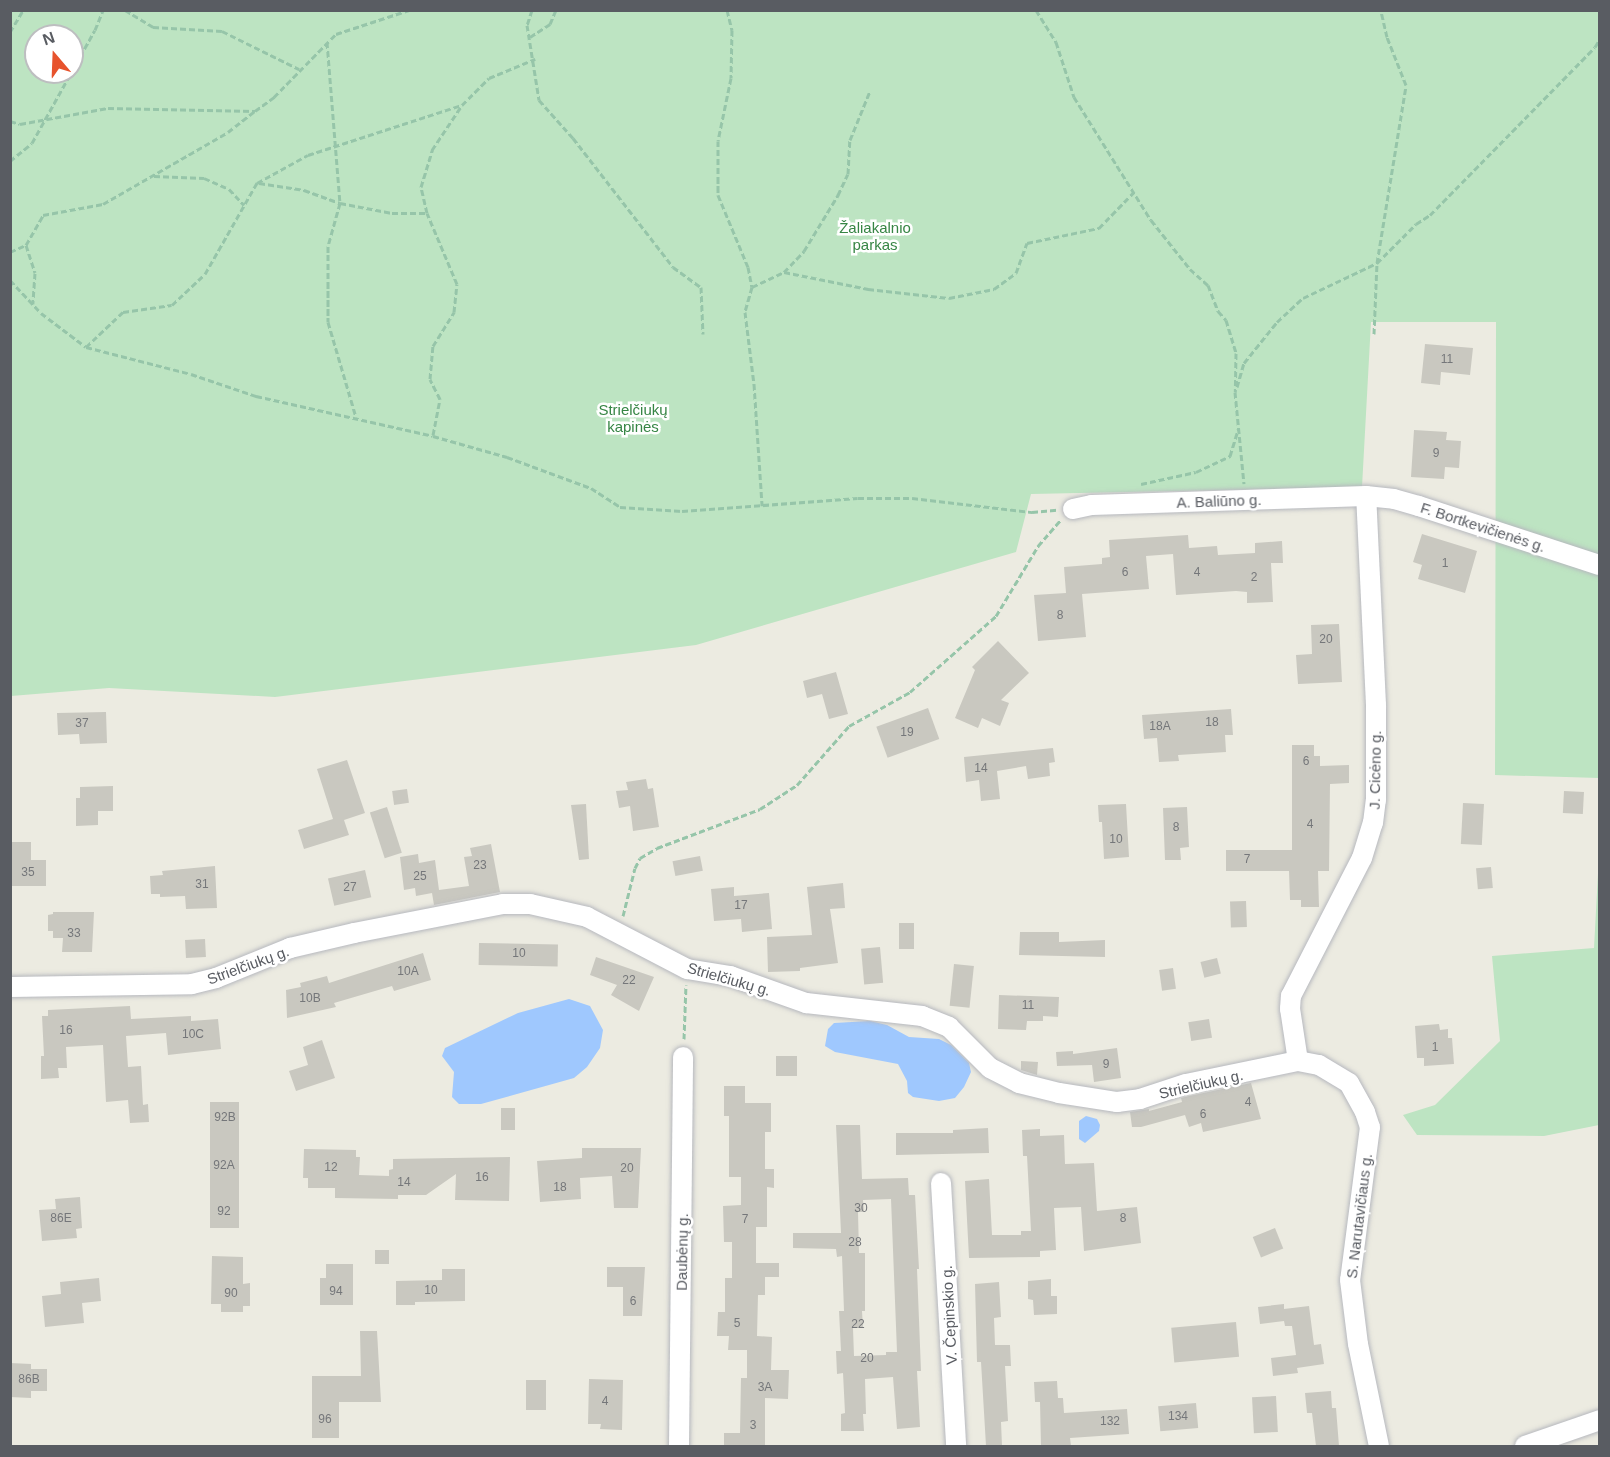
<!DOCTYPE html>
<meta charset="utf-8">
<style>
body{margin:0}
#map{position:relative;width:1610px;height:1457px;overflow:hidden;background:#ecebe1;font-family:Helvetica,sans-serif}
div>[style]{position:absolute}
.green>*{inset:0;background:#bde4c2}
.water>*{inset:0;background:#9fc8fe}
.building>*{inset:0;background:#c9c8c0;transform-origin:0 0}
.path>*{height:3px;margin-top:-1.5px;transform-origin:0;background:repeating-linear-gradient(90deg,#96c5a9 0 6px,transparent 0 9px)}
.roads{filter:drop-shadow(0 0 2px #b6b8be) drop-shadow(0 0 2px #b6b8be)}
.street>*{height:20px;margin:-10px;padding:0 10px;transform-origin:10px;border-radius:10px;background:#fff}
span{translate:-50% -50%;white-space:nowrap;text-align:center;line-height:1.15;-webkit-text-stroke:5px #fff;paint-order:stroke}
.number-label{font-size:12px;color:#75777a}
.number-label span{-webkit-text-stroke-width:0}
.park-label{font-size:15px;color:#368544}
.street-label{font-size:15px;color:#595c62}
.frame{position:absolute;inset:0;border:12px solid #595c62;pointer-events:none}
.north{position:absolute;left:24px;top:24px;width:60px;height:60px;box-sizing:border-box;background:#fff;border:2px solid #bdbec0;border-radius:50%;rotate:341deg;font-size:16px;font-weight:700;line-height:24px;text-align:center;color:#595c62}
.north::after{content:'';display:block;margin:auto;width:21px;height:27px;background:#e7532d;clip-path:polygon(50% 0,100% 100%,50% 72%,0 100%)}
</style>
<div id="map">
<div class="green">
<div style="clip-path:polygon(evenodd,11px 11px,1599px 11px,1599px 778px,1495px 775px,1496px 322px,1371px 322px,1362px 487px,1031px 494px,1016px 552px,696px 645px,275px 697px,109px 688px,11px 696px,11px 11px,36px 36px,72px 36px,72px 72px,36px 72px,36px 36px)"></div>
<div style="clip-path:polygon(1599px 855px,1599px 1125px,1544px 1136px,1417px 1135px,1403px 1115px,1435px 1105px,1500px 1041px,1492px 956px,1594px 948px)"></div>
</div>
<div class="water">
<div style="clip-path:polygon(569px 999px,590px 1006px,603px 1030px,600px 1048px,587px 1067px,574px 1078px,481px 1104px,459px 1104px,452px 1097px,454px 1072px,442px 1056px,445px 1048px,518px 1013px)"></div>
<div style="clip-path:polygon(870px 1021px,887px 1025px,909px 1037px,939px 1039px,951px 1045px,969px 1063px,971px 1072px,964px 1087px,955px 1098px,939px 1101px,913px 1097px,908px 1093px,907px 1081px,898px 1064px,835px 1052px,825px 1046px,828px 1029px,834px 1023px)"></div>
<div style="clip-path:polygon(1086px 1116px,1097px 1119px,1100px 1125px,1099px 1131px,1085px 1143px,1079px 1139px,1079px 1121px)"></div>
</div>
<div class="building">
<div style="clip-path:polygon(1425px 344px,1473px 348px,1470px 375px,1441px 372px,1440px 385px,1421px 383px)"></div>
<div style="clip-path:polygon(1414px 430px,1447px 432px,1446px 440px,1461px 441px,1459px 468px,1445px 467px,1444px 479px,1411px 477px)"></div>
<div style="clip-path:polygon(1422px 534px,1477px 551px,1465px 593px,1418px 579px,1422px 565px,1413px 562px)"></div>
<div style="clip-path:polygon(1188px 535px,1189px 548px,1217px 546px,1218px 555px,1255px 553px,1255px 543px,1282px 541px,1283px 563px,1271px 563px,1273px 602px,1247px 603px,1247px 592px,1236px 591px,1176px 595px,1173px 554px,1146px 556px,1149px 589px,1082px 594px,1086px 637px,1038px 641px,1034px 595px,1066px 593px,1064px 567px,1102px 564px,1102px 558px,1110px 557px,1109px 540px)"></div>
<div style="clip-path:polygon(1339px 624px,1342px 682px,1298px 684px,1296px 655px,1312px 654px,1311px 625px)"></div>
<div style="clip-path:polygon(998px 641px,1029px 673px,1001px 700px,1009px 703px,1000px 726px,982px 718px,978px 728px,955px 718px,975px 670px,972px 667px)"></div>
<div style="clip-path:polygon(836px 672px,848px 714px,829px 719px,822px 694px,807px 698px,803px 681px)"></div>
<div style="left:928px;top:708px;width:33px;height:55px;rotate:70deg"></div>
<div style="clip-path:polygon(1231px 709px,1233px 735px,1225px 735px,1226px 752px,1178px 755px,1179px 761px,1159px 762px,1157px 738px,1144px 739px,1142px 715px)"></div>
<div style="clip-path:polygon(106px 712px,107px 743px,80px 744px,79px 734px,58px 735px,57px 713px)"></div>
<div style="clip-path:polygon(1292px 745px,1314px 745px,1314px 756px,1320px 756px,1320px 766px,1349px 765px,1349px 783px,1330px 784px,1329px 871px,1318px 871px,1319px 907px,1301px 907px,1301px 900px,1290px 900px,1289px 871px,1226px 871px,1226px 850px,1292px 850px)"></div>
<div style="clip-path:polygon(1053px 748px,1055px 762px,1049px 763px,1050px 776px,1028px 779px,1026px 766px,997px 771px,1000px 799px,981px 801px,979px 780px,966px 782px,964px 757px)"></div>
<div style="clip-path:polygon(347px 760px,365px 813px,344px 820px,349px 835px,304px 849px,298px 830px,333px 819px,317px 769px)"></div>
<div style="clip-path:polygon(646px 779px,648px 789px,653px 788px,659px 827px,633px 831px,630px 806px,619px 808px,616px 791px,628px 790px,626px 782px)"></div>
<div style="clip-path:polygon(113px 786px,113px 811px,98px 811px,98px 825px,76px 826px,76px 798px,80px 798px,80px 787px)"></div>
<div style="left:407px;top:789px;width:14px;height:15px;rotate:82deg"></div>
<div style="left:1564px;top:791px;width:20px;height:22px;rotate:3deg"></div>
<div style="left:1463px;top:803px;width:21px;height:41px;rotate:3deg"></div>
<div style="clip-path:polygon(586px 804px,589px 859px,579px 860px,571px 805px)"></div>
<div style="clip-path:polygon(1126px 804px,1129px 857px,1104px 859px,1102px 822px,1099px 822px,1098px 805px)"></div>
<div style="left:387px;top:807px;width:48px;height:18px;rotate:72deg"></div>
<div style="clip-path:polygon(1187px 807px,1189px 847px,1180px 848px,1181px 860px,1165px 860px,1163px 808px)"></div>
<div style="clip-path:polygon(10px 842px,31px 842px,31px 860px,46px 860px,46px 886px,10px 886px)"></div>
<div style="clip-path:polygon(491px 844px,500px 892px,434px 905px,432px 893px,416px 896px,415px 888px,404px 890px,400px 857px,418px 854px,419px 863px,435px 860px,439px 890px,469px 886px,464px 857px,472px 856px,470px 848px)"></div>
<div style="left:700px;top:856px;width:15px;height:28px;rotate:79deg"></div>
<div style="clip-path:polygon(215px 866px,217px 908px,186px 909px,185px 896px,160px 897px,160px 894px,151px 894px,150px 876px,163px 875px,162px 871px)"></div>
<div style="left:1491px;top:867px;width:21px;height:15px;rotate:85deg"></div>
<div style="left:365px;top:870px;width:28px;height:38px;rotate:77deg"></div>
<div style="clip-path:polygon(843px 883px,845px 908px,830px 909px,838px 963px,800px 968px,800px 971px,768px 972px,767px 937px,812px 935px,807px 887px)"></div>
<div style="clip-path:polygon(734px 887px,734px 896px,769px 893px,772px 929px,742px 932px,741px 919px,714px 921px,711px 889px)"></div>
<div style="left:1246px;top:901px;width:26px;height:16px;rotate:88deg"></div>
<div style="clip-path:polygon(53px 912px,94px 912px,92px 952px,62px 952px,63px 938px,53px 938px,53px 931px,48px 931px,48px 915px,53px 914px)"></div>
<div style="left:899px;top:923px;width:15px;height:26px"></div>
<div style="clip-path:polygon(1020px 932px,1059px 932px,1059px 942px,1105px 940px,1105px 957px,1019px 955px)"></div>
<div style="left:205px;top:939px;width:18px;height:20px;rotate:87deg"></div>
<div style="left:479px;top:943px;width:79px;height:22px;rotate:1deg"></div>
<div style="left:880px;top:947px;width:36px;height:19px;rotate:85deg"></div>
<div style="clip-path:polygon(423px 953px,431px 980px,394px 991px,392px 986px,334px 1003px,336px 1007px,287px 1018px,286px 990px,301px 987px,300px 983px,327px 976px,329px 983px)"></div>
<div style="clip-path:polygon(596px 957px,654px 977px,639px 1011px,611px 995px,617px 985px,590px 975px)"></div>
<div style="left:1217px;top:958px;width:16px;height:17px;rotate:76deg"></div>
<div style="left:954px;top:964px;width:20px;height:42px;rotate:6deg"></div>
<div style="left:1173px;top:968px;width:21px;height:14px;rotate:82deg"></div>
<div style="clip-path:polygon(999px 995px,1059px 997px,1058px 1017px,1043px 1016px,1043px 1021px,1027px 1021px,1026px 1030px,998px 1029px)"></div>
<div style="clip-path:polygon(130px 1006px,131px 1019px,191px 1016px,191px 1021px,218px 1019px,221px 1049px,168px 1055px,166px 1033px,126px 1036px,128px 1067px,141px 1066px,143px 1105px,148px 1104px,149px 1122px,130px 1123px,128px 1100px,106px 1102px,103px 1045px,66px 1047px,67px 1068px,58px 1068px,59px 1078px,41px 1079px,41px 1056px,44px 1056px,42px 1016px,48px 1016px,48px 1010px)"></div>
<div style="left:1209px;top:1019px;width:19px;height:21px;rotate:81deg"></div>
<div style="clip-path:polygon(1439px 1024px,1440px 1030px,1448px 1029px,1448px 1038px,1452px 1038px,1454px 1064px,1424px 1066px,1424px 1058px,1417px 1058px,1415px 1026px)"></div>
<div style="clip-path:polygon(322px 1040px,335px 1078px,296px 1091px,289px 1071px,308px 1065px,303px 1047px)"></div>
<div style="clip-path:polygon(1117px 1048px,1121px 1078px,1094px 1082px,1092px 1065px,1057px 1066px,1056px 1052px,1073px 1051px,1073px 1054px)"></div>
<div style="left:776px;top:1056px;width:21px;height:20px"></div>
<div style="clip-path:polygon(1021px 1061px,1038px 1062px,1037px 1075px,1021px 1070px)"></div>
<div style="clip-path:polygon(1251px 1083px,1261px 1119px,1203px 1132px,1201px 1123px,1189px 1127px,1185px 1115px,1141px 1127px,1132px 1127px,1130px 1112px,1149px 1109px,1149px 1111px,1182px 1102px,1181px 1098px,1189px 1096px)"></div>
<div style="clip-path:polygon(724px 1086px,745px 1086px,745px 1103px,771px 1103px,771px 1132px,765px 1132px,765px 1169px,774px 1169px,774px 1188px,767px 1187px,767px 1227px,756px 1227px,756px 1263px,779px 1263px,779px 1277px,765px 1277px,765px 1295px,758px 1295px,757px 1336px,772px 1337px,771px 1370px,789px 1370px,788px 1399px,765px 1398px,765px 1446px,724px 1446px,724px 1433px,740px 1433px,741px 1378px,747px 1378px,747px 1350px,728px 1350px,729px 1336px,717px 1336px,718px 1312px,725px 1312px,725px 1278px,732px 1278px,732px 1242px,724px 1242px,723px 1206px,741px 1205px,741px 1177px,729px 1177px,729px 1116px,724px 1116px)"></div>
<div style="left:210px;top:1102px;width:29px;height:126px"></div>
<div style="left:515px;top:1108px;width:22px;height:14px;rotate:90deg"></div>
<div style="clip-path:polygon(evenodd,836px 1125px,860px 1125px,862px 1179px,908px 1178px,909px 1195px,915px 1195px,919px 1269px,917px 1269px,921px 1371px,917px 1371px,920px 1427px,897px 1429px,893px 1377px,865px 1379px,866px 1414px,863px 1414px,864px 1431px,841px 1431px,841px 1414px,845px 1413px,843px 1373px,837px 1374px,836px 1351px,841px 1351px,839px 1311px,844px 1311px,842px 1256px,837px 1257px,836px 1249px,793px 1248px,793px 1233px,841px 1233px,836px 1125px,891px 1199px,897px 1352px,886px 1352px,886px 1355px,854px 1356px,853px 1328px,863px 1328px,862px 1311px,865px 1311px,865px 1253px,859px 1253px,858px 1212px,864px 1212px,863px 1200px,891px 1199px)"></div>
<div style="clip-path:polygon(988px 1128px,989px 1153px,896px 1155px,896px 1133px,953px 1133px,953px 1130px)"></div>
<div style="clip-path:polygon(1040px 1129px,1040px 1136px,1064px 1135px,1065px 1164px,1094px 1163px,1097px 1211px,1137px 1207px,1141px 1243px,1084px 1251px,1081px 1207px,1054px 1208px,1056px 1250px,1040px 1251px,1040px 1257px,969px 1258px,965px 1181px,989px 1179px,992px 1235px,1021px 1235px,1021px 1231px,1031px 1231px,1027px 1156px,1023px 1156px,1022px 1130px)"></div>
<div style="clip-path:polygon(582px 1148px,641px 1148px,638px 1208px,614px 1208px,612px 1176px,580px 1178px,581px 1199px,540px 1202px,537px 1161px,582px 1158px)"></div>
<div style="clip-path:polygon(304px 1149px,356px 1150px,356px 1157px,360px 1157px,359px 1175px,389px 1176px,389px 1170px,393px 1169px,393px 1159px,510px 1157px,509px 1201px,455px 1200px,456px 1174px,426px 1195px,398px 1195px,398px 1199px,335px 1198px,335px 1188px,308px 1188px,308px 1178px,303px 1178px)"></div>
<div style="clip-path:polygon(80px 1197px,82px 1228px,76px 1229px,77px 1238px,42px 1241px,39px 1210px,56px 1209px,55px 1199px)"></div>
<div style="left:1275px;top:1228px;width:22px;height:24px;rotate:68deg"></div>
<div style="left:375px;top:1250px;width:14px;height:14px"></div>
<div style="clip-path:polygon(212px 1256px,243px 1257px,243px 1284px,250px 1283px,250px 1306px,243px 1306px,243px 1312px,221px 1312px,221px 1304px,211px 1304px)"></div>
<div style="clip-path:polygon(326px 1264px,353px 1264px,353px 1305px,320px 1305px,320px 1278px,326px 1278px)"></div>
<div style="clip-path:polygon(607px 1267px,645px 1267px,642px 1316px,623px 1316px,623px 1287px,607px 1287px)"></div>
<div style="clip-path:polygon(442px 1269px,465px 1269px,465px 1301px,415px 1302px,415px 1305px,396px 1305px,396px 1281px,442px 1280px)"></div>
<div style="clip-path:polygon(99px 1278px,101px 1301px,82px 1303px,84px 1323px,45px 1327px,42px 1296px,61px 1294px,60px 1282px)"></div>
<div style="clip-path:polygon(1051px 1279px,1051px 1296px,1057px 1296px,1057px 1314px,1034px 1315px,1033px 1300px,1028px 1299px,1028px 1281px)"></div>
<div style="clip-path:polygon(999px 1282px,1001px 1317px,994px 1318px,995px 1345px,1010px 1345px,1011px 1366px,1005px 1366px,1008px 1421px,1001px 1422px,1002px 1446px,986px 1446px,981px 1362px,977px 1362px,975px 1284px)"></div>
<div style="clip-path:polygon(1284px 1304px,1284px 1309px,1309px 1306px,1314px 1345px,1321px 1344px,1324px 1364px,1297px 1368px,1298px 1373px,1273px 1376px,1271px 1358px,1296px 1355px,1292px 1326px,1285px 1326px,1284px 1321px,1260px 1324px,1258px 1307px)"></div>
<div style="left:1236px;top:1322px;width:35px;height:65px;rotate:85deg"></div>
<div style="clip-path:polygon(360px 1331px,377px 1331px,381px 1402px,339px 1402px,339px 1438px,312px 1438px,312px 1376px,361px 1376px)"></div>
<div style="clip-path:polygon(10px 1363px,31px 1364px,31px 1369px,47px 1369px,47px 1391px,31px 1391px,31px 1398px,10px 1397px)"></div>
<div style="clip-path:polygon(589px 1379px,623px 1380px,622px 1430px,600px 1429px,601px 1424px,588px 1424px)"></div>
<div style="left:526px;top:1380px;width:20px;height:30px"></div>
<div style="clip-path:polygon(1057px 1381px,1058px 1398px,1063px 1398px,1064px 1413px,1127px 1409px,1129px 1434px,1070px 1438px,1071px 1446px,1041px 1446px,1040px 1402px,1035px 1402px,1034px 1382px)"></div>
<div style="clip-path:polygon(1331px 1391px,1332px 1408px,1336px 1408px,1339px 1446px,1316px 1446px,1312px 1413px,1307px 1413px,1305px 1393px)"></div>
<div style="left:1276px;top:1396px;width:36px;height:24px;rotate:87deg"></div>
<div style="left:1196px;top:1403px;width:25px;height:38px;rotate:85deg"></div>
</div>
<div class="path">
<div style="left:125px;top:10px;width:33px;rotate:31deg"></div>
<div style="left:153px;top:27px;width:69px;rotate:3.3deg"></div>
<div style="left:222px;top:31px;width:86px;rotate:26.3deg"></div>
<div style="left:532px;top:10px;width:16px;rotate:108deg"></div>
<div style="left:527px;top:25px;width:76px;rotate:80.9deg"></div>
<div style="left:539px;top:100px;width:51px;rotate:48.2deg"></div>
<div style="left:573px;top:138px;width:163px;rotate:52.2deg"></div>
<div style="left:673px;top:267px;width:34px;rotate:36deg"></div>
<div style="left:701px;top:287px;width:47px;rotate:87.6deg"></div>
<div style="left:727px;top:10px;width:21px;rotate:76deg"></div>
<div style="left:732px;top:30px;width:48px;rotate:91.2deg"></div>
<div style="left:731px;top:78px;width:64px;rotate:101.7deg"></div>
<div style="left:718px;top:141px;width:54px;rotate:90deg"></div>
<div style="left:718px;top:195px;width:78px;rotate:67.4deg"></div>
<div style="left:748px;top:267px;width:20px;rotate:79deg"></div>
<div style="left:752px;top:287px;width:26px;rotate:106deg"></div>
<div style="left:745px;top:312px;width:73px;rotate:82.9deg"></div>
<div style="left:754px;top:384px;width:122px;rotate:86.2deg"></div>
<div style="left:1036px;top:10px;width:38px;rotate:58deg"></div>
<div style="left:1056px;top:42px;width:58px;rotate:71.9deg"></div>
<div style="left:1074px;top:97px;width:145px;rotate:58deg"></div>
<div style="left:1151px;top:220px;width:63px;rotate:51.5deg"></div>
<div style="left:1190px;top:269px;width:24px;rotate:42deg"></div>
<div style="left:1208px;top:285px;width:28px;rotate:69deg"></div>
<div style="left:1218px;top:311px;width:12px;rotate:48deg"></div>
<div style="left:1226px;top:320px;width:34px;rotate:73deg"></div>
<div style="left:1236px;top:353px;width:39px;rotate:91deg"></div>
<div style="left:1235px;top:392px;width:92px;rotate:84.4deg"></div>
<div style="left:10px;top:32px;width:26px;rotate:-59deg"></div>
<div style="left:530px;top:37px;width:24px;rotate:-33deg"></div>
<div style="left:550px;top:24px;width:15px;rotate:-67deg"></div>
<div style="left:327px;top:42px;width:162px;rotate:85.4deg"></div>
<div style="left:340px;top:203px;width:45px;rotate:105.6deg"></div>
<div style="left:328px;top:246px;width:76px;rotate:90deg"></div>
<div style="left:328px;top:322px;width:99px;rotate:73.6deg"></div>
<div style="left:10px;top:121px;width:10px;rotate:17deg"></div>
<div style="left:20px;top:124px;width:89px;rotate:-10.3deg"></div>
<div style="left:108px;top:108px;width:147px;rotate:1.2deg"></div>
<div style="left:255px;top:111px;width:24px;rotate:-36deg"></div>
<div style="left:274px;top:97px;width:88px;rotate:-45.5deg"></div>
<div style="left:336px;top:34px;width:77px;rotate:-18.2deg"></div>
<div style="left:10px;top:161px;width:28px;rotate:-39deg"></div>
<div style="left:32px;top:143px;width:129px;rotate:-60.9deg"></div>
<div style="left:95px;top:30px;width:22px;rotate:-68deg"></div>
<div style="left:154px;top:176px;width:50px;rotate:2.3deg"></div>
<div style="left:204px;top:178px;width:27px;rotate:24deg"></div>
<div style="left:229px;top:189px;width:22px;rotate:47deg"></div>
<div style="left:259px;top:183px;width:46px;rotate:8.8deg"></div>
<div style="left:304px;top:190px;width:38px;rotate:20deg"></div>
<div style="left:340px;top:203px;width:53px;rotate:10.9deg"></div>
<div style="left:392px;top:213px;width:35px"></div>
<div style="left:26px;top:245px;width:29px;rotate:72deg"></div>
<div style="left:35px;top:273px;width:31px;rotate:94deg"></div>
<div style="left:10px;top:252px;width:17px;rotate:-24deg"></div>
<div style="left:26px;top:245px;width:34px;rotate:-60deg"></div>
<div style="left:43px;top:215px;width:61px;rotate:-10.4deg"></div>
<div style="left:103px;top:204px;width:144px;rotate:-29.9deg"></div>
<div style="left:228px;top:132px;width:33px;rotate:-38deg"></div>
<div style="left:784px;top:272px;width:86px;rotate:11.4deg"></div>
<div style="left:868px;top:289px;width:81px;rotate:6.3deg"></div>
<div style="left:949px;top:298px;width:46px;rotate:-11.3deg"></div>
<div style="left:994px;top:289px;width:27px;rotate:-36deg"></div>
<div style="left:1016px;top:273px;width:32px;rotate:-70deg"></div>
<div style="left:1027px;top:243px;width:74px;rotate:-11.8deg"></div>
<div style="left:1099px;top:228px;width:50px;rotate:-45.8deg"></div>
<div style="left:10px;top:280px;width:45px;rotate:46.8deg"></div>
<div style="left:41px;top:313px;width:56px;rotate:37.1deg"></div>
<div style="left:86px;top:347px;width:108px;rotate:14.4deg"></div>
<div style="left:191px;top:374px;width:69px;rotate:18.7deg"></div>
<div style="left:256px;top:396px;width:181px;rotate:12.7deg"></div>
<div style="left:433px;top:436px;width:77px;rotate:15.8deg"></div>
<div style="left:507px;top:457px;width:90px;rotate:20.3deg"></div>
<div style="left:591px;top:488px;width:35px;rotate:33deg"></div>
<div style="left:620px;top:507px;width:62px;rotate:3.7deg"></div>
<div style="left:682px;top:511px;width:176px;rotate:-4.2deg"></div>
<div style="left:858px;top:498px;width:54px"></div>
<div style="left:912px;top:498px;width:121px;rotate:6.7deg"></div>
<div style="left:1032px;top:512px;width:25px;rotate:-5deg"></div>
<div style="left:752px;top:287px;width:35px;rotate:-25deg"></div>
<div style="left:784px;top:272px;width:29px;rotate:-46deg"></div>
<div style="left:804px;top:251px;width:66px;rotate:-58.7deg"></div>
<div style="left:838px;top:195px;width:23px;rotate:-65deg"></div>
<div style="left:848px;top:174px;width:34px;rotate:-87deg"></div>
<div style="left:850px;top:140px;width:53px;rotate:-67.8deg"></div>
<div style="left:1374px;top:334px;width:71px;rotate:-87.6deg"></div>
<div style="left:1377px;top:263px;width:180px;rotate:-80.7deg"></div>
<div style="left:1406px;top:85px;width:52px;rotate:-111.6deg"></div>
<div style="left:1387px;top:37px;width:28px;rotate:-103deg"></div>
<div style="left:86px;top:347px;width:51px;rotate:-43.4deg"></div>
<div style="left:123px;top:312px;width:49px;rotate:-8.1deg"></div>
<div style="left:172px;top:305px;width:45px;rotate:-43.2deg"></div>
<div style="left:205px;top:274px;width:105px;rotate:-60.3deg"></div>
<div style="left:257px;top:183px;width:58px;rotate:-28.8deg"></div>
<div style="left:308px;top:155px;width:162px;rotate:-18deg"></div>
<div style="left:1237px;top:387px;width:25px;rotate:-74deg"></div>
<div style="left:1244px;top:363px;width:53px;rotate:-51.2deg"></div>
<div style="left:1277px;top:322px;width:35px;rotate:-43deg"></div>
<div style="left:1303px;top:298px;width:82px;rotate:-25.3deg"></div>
<div style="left:1377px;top:263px;width:55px;rotate:-45deg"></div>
<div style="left:1416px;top:224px;width:17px;rotate:-33deg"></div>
<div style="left:1430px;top:215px;width:235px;rotate:-45.5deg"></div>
<div style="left:1595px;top:47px;width:9px;rotate:-58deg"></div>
<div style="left:433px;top:435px;width:37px;rotate:-79deg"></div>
<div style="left:440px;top:399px;width:22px;rotate:-117deg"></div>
<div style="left:430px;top:379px;width:33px;rotate:-85deg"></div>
<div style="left:433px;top:346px;width:40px;rotate:-58deg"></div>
<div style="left:454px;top:312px;width:28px;rotate:-84deg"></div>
<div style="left:457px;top:284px;width:77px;rotate:-112.9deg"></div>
<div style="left:427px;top:213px;width:27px;rotate:-103deg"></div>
<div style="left:421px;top:187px;width:39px;rotate:-73deg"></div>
<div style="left:432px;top:150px;width:54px;rotate:-56.3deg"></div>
<div style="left:462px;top:105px;width:38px;rotate:-45deg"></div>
<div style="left:489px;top:78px;width:50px;rotate:-22.4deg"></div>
<div style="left:1141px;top:484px;width:56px;rotate:-12.3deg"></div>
<div style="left:1196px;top:472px;width:38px;rotate:-25deg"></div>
<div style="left:1230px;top:456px;width:28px;rotate:-73deg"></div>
<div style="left:623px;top:916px;width:49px;rotate:-76deg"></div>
<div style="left:635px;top:868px;width:11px;rotate:-63deg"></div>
<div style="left:640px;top:858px;width:20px;rotate:-30deg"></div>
<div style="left:657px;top:848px;width:110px;rotate:-20.7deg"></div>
<div style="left:760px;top:809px;width:44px;rotate:-33deg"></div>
<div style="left:797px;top:785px;width:79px;rotate:-48.6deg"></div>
<div style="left:849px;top:726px;width:70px;rotate:-29.1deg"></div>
<div style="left:910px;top:692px;width:115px;rotate:-41.5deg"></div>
<div style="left:996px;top:616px;width:82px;rotate:-59deg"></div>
<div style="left:1038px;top:546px;width:35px;rotate:-49deg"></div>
<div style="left:684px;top:1039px;width:54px;rotate:-87.9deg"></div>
</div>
<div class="roads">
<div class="street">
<div style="left:1073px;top:509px;width:19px;rotate:-12deg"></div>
<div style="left:1092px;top:505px;width:274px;rotate:-1.9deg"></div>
<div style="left:1366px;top:496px;width:28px;rotate:6deg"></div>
<div style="left:1394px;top:499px;width:26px;rotate:16deg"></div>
<div style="left:1419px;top:506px;width:190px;rotate:18.1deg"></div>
<div style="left:10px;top:987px;width:182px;rotate:-0.9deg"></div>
<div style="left:192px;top:984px;width:25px;rotate:-14deg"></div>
<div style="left:216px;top:978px;width:80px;rotate:-22.1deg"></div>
<div style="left:290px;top:948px;width:66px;rotate:-13.2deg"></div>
<div style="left:354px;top:933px;width:152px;rotate:-11deg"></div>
<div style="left:503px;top:904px;width:27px"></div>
<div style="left:530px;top:904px;width:58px;rotate:12.8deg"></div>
<div style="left:587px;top:917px;width:113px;rotate:27.5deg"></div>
<div style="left:687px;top:969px;width:44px;rotate:9.2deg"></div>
<div style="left:730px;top:976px;width:81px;rotate:19.6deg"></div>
<div style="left:806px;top:1003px;width:117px;rotate:6.4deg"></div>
<div style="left:922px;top:1016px;width:29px;rotate:22deg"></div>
<div style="left:949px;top:1027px;width:58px;rotate:45deg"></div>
<div style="left:990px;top:1068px;width:33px;rotate:27deg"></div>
<div style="left:1019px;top:1083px;width:41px;rotate:14deg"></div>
<div style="left:1059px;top:1093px;width:59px;rotate:8.8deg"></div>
<div style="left:1117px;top:1102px;width:23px;rotate:-7deg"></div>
<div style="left:1140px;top:1099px;width:48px;rotate:-18.1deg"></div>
<div style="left:1186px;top:1084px;width:114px;rotate:-11.6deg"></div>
<div style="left:1298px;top:1061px;width:21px;rotate:11deg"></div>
<div style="left:1319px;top:1065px;width:35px;rotate:31deg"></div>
<div style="left:1349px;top:1083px;width:33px;rotate:61deg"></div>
<div style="left:1365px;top:1112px;width:16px;rotate:72deg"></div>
<div style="left:1370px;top:1127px;width:154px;rotate:97.4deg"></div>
<div style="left:1350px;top:1280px;width:64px;rotate:82.9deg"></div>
<div style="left:1358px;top:1344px;width:104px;rotate:78.4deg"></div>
<div style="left:1298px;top:1061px;width:53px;rotate:-98.7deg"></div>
<div style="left:1290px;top:1009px;width:13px;rotate:-86deg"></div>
<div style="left:1291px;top:996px;width:155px;rotate:-62.8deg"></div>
<div style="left:1362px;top:858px;width:37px;rotate:-73deg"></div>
<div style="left:1373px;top:823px;width:23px;rotate:-83deg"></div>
<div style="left:1376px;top:800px;width:95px;rotate:-90deg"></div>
<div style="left:1376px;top:705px;width:209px;rotate:-92.7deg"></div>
<div style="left:941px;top:1183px;width:263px;rotate:86.7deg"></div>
<div style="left:679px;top:1446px;width:389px;rotate:-89.4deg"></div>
<div style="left:1525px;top:1446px;width:79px;rotate:-19.1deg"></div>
</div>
</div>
<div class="number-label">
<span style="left:1447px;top:360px">11</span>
<span style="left:1436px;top:454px">9</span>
<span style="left:1445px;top:564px">1</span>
<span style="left:1125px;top:573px">6</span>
<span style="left:1197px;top:573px">4</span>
<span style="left:1254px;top:578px">2</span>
<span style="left:1060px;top:616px">8</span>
<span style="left:1326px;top:640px">20</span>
<span style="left:1212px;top:723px">18</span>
<span style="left:82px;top:724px">37</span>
<span style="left:1160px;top:727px">18A</span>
<span style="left:907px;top:733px">19</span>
<span style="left:1306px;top:762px">6</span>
<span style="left:981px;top:769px">14</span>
<span style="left:1310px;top:825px">4</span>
<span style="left:1176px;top:828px">8</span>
<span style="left:1116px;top:840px">10</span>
<span style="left:1247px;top:860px">7</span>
<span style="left:480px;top:866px">23</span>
<span style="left:28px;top:873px">35</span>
<span style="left:420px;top:877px">25</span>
<span style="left:202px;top:885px">31</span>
<span style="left:350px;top:888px">27</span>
<span style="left:741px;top:906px">17</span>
<span style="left:74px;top:934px">33</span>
<span style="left:519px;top:954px">10</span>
<span style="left:408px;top:972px">10A</span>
<span style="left:629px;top:981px">22</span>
<span style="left:310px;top:999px">10B</span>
<span style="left:1028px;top:1006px">11</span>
<span style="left:66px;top:1031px">16</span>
<span style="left:193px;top:1035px">10C</span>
<span style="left:1435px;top:1048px">1</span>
<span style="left:1106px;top:1065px">9</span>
<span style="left:1248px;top:1103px">4</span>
<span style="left:1203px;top:1115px">6</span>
<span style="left:225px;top:1118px">92B</span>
<span style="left:224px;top:1166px">92A</span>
<span style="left:331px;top:1168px">12</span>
<span style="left:627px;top:1169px">20</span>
<span style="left:482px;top:1178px">16</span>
<span style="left:404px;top:1183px">14</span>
<span style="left:560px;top:1188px">18</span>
<span style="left:861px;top:1209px">30</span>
<span style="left:224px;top:1212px">92</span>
<span style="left:61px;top:1219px">86E</span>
<span style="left:1123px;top:1219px">8</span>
<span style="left:745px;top:1220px">7</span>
<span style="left:855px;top:1243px">28</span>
<span style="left:431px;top:1291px">10</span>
<span style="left:336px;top:1292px">94</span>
<span style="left:231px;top:1294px">90</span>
<span style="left:633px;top:1302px">6</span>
<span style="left:737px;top:1324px">5</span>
<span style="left:858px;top:1325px">22</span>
<span style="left:867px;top:1359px">20</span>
<span style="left:29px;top:1380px">86B</span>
<span style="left:765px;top:1388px">3A</span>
<span style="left:605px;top:1402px">4</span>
<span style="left:1178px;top:1417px">134</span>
<span style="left:325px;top:1420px">96</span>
<span style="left:1110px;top:1422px">132</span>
<span style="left:753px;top:1426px">3</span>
</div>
<div class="park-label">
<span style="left:875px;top:236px">Žaliakalnio<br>parkas</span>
<span style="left:633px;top:418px">Strielčiukų<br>kapinės</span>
</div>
<div class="street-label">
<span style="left:1219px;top:501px;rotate:-2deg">A. Baliūno g.</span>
<span style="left:1483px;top:527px;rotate:18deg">F. Bortkevičienės g.</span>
<span style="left:1375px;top:770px;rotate:-89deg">J. Cicėno g.</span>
<span style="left:248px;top:965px;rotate:-20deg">Strielčiukų g.</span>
<span style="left:729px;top:979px;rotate:16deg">Strielčiukų g.</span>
<span style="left:1201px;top:1084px;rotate:-13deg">Strielčiukų g.</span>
<span style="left:1359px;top:1216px;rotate:-83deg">S. Narutavičiaus g.</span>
<span style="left:682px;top:1252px;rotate:-89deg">Daubėnų g.</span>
<span style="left:949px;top:1315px;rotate:-93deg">V. Čepinskio g.</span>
</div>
<div class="frame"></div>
<div class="north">N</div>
</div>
